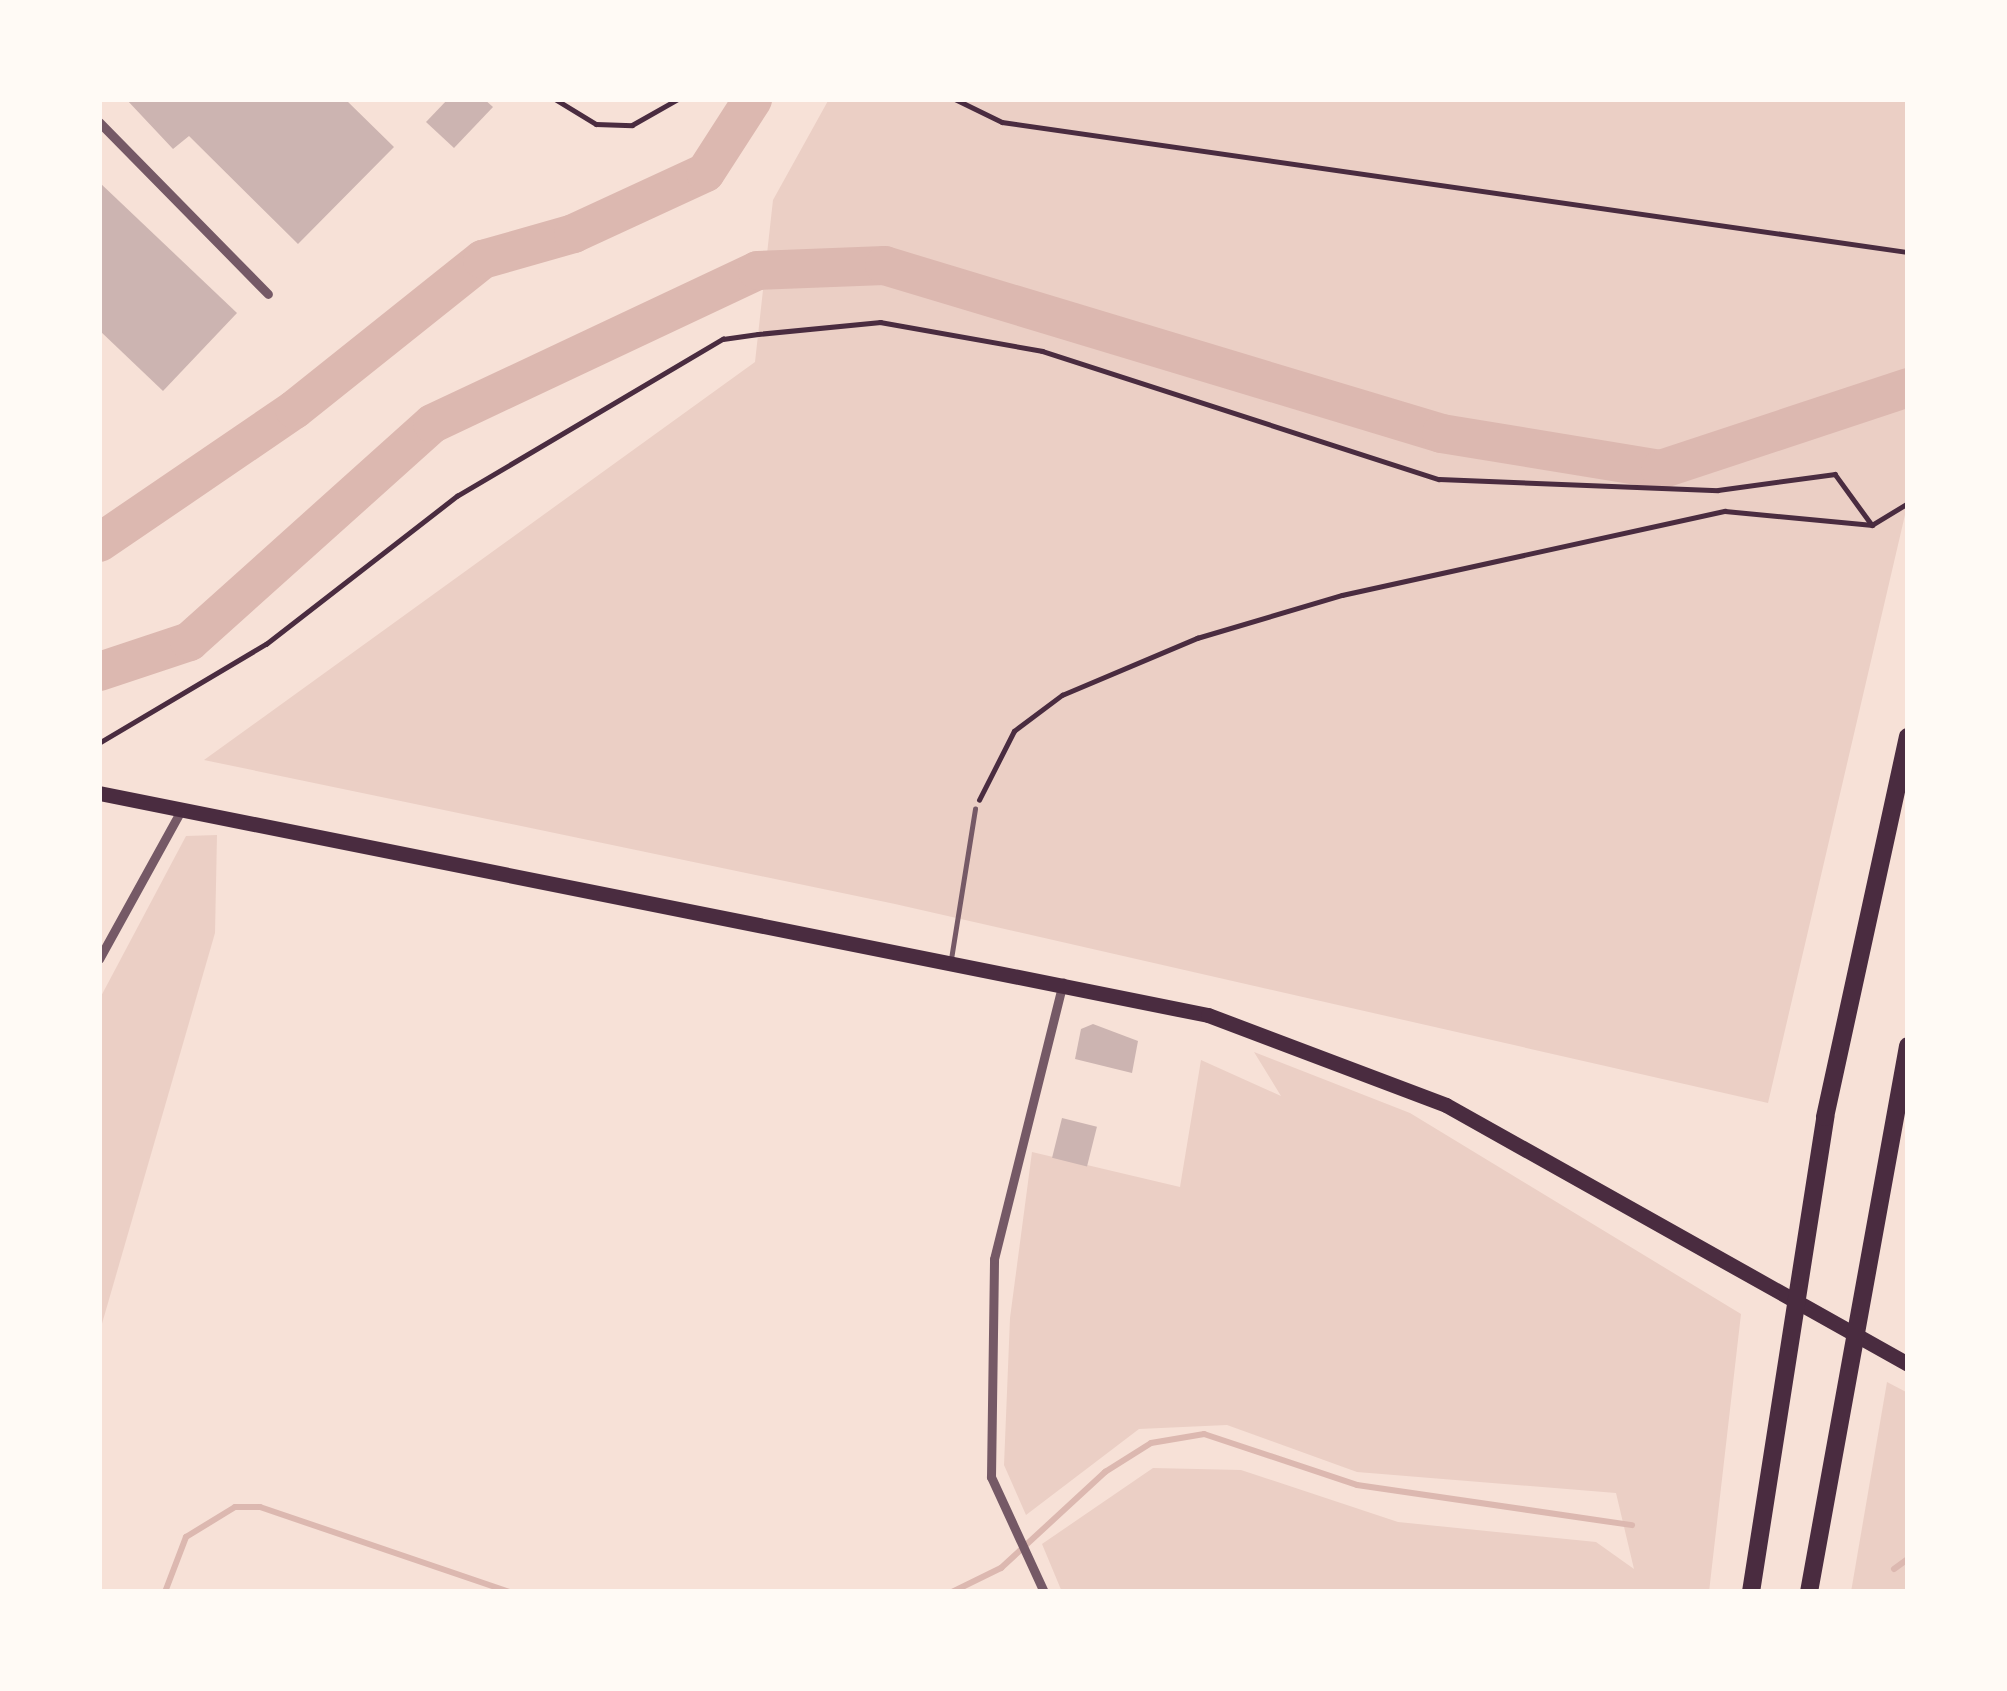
<!DOCTYPE html>
<style>
body{margin:0}
#map{position:relative;width:2007px;height:1691px;overflow:hidden;background:#f7e1d7;font-family:"Source Serif 4",serif}
div>[style]{position:absolute}
.green>*{inset:0;background:#ebcfc5}
.stream>*{height:6px;margin:-3px;padding:0 3px;transform-origin:3px;border-radius:3px;background:#dcb8b0}
.river>*{height:39px;margin:-19.5px;padding:0 19.5px;transform-origin:19.5px;border-radius:19.5px;background:#dcb8b0}
.building>*{inset:0;background:#ccb4b1;transform-origin:0 0}
.path>*{height:4.5px;margin:-2.25px;padding:0 2.25px;transform-origin:2.25px;border-radius:2.25px;background:#4a2c40}
.service>*{height:4.5px;margin:-2.25px;padding:0 2.25px;transform-origin:2.25px;border-radius:2.25px;background:#755966}
.minor>*{height:9px;margin:-4.5px;padding:0 4.5px;transform-origin:4.5px;border-radius:4.5px;background:#755966}
.primary>*{height:15px;margin:-7.5px;padding:0 7.5px;transform-origin:7.5px;border-radius:7.5px;background:#4a2c40}
.motorway>*{height:18px;margin:-9px;padding:0 9px;transform-origin:9px;border-radius:9px;background:#4a2c40}
span{translate:-50% -50%;white-space:nowrap;text-align:center;line-height:1.15;-webkit-text-stroke:10px #fffaf5;paint-order:stroke}
.frame{position:absolute;inset:0;border:102px solid #fffaf5;pointer-events:none}
</style>
<div id="map">
<div class="green">
<div style="clip-path:polygon(829px 99px,1908px 99px,1908px 502px,1768px 1103px,895px 904px,204px 760px,755px 362px,773px 200px)"></div>
<div style="clip-path:polygon(217px 835px,215px 933px,99px 1334px,99px 1000px,186px 836px)"></div>
<div style="clip-path:polygon(1254px 1052px,1410px 1113px,1741px 1314px,1709px 1592px,1062px 1592px,1042px 1544px,1153px 1468px,1241px 1470px,1398px 1522px,1596px 1542px,1634px 1569px,1616px 1493px,1357px 1472px,1227px 1425px,1139px 1429px,1026px 1515px,1004px 1465px,1010px 1318px,1032px 1152px,1180px 1187px,1201px 1060px,1281px 1096px)"></div>
<div style="clip-path:polygon(1887px 1382px,1908px 1393px,1908px 1592px,1851px 1592px)"></div>
</div>
<div class="stream">
<div style="left:1894px;top:1569px;width:17px;rotate:-36deg"></div>
<div style="left:165px;top:1592px;width:59px;rotate:-69.1deg"></div>
<div style="left:186px;top:1537px;width:57px;rotate:-31.5deg"></div>
<div style="left:235px;top:1507px;width:25px"></div>
<div style="left:260px;top:1507px;width:263px;rotate:18.8deg"></div>
<div style="left:952px;top:1592px;width:55px;rotate:-26.1deg"></div>
<div style="left:1001px;top:1568px;width:142px;rotate:-42.7deg"></div>
<div style="left:1105px;top:1472px;width:54px;rotate:-32.2deg"></div>
<div style="left:1151px;top:1443px;width:54px;rotate:-9.6deg"></div>
<div style="left:1204px;top:1434px;width:161px;rotate:18.4deg"></div>
<div style="left:1357px;top:1485px;width:278px;rotate:8.3deg"></div>
</div>
<div class="river">
<div style="left:99px;top:542px;width:236px;rotate:-34.3deg"></div>
<div style="left:294px;top:409px;width:241px;rotate:-38.6deg"></div>
<div style="left:482px;top:259px;width:95px;rotate:-15.9deg"></div>
<div style="left:573px;top:233px;width:145px;rotate:-24.8deg"></div>
<div style="left:705px;top:172px;width:87px;rotate:-57.2deg"></div>
<div style="left:99px;top:671px;width:95px;rotate:-18.4deg"></div>
<div style="left:189px;top:641px;width:326px;rotate:-41.9deg"></div>
<div style="left:432px;top:423px;width:359px;rotate:-25.2deg"></div>
<div style="left:757px;top:270px;width:127px;rotate:-2.3deg"></div>
<div style="left:884px;top:265px;width:582px;rotate:16.78deg"></div>
<div style="left:1441px;top:433px;width:222px;rotate:9.3deg"></div>
<div style="left:1660px;top:469px;width:261px;rotate:-18.3deg"></div>
</div>
<div class="building">
<div style="clip-path:polygon(126px 99px,345px 99px,394px 147px,298px 244px,189px 136px,173px 149px)"></div>
<div style="clip-path:polygon(448px 99px,484px 99px,493px 107px,454px 148px,426px 122px)"></div>
<div style="clip-path:polygon(99px 182px,237px 313px,163px 391px,99px 330px)"></div>
<div style="clip-path:polygon(1093px 1024px,1138px 1041px,1132px 1073px,1075px 1059px,1081px 1029px)"></div>
<div style="left:1062px;top:1118px;width:36px;height:41px;rotate:14deg"></div>
</div>
<div class="path">
<div style="left:555px;top:99px;width:48px;rotate:31.4deg"></div>
<div style="left:596px;top:124px;width:36px;rotate:2deg"></div>
<div style="left:632px;top:125px;width:53px;rotate:-29.5deg"></div>
<div style="left:955px;top:99px;width:52px;rotate:26.1deg"></div>
<div style="left:1002px;top:122px;width:915px;rotate:8.17deg"></div>
<div style="left:99px;top:743px;width:194px;rotate:-30.7deg"></div>
<div style="left:266px;top:644px;width:242px;rotate:-37.8deg"></div>
<div style="left:457px;top:496px;width:309px;rotate:-30.6deg"></div>
<div style="left:723px;top:339px;width:35px;rotate:-8deg"></div>
<div style="left:758px;top:334px;width:123px;rotate:-5.6deg"></div>
<div style="left:880px;top:322px;width:165px;rotate:10.1deg"></div>
<div style="left:1042px;top:351px;width:417px;rotate:17.9deg"></div>
<div style="left:1439px;top:479px;width:279px;rotate:2.3deg"></div>
<div style="left:1718px;top:490px;width:118px;rotate:-7.8deg"></div>
<div style="left:1835px;top:474px;width:63px;rotate:54deg"></div>
<div style="left:979px;top:800px;width:77px;rotate:-63.1deg"></div>
<div style="left:1014px;top:731px;width:60px;rotate:-36.9deg"></div>
<div style="left:1062px;top:695px;width:147px;rotate:-22.9deg"></div>
<div style="left:1197px;top:638px;width:151px;rotate:-16.5deg"></div>
<div style="left:1342px;top:595px;width:392px;rotate:-12.4deg"></div>
<div style="left:1725px;top:511px;width:148px;rotate:5.4deg"></div>
<div style="left:1872px;top:525px;width:42px;rotate:-31.4deg"></div>
</div>
<div class="service">
<div style="left:951px;top:959px;width:152px;rotate:-80.9deg"></div>
</div>
<div class="minor">
<div style="left:99px;top:122px;width:241px;rotate:45.5deg"></div>
<div style="left:99px;top:959px;width:168px;rotate:-61.1deg"></div>
<div style="left:1044px;top:1592px;width:127px;rotate:-114.7deg"></div>
<div style="left:991px;top:1477px;width:218px;rotate:-89.2deg"></div>
<div style="left:994px;top:1259px;width:285px;rotate:-76deg"></div>
</div>
<div class="primary">
<div style="left:99px;top:793px;width:1131px;rotate:11.32deg"></div>
<div style="left:1208px;top:1015px;width:254px;rotate:20.7deg"></div>
<div style="left:1446px;top:1105px;width:530px;rotate:29.28deg"></div>
</div>
<div class="motorway">
<div style="left:1751px;top:1592px;width:481px;rotate:-81.1deg"></div>
<div style="left:1825px;top:1117px;width:389px;rotate:-77.7deg"></div>
<div style="left:1809px;top:1592px;width:555px;rotate:-79.72deg"></div>
</div>
<div class="frame"></div>
</div>
